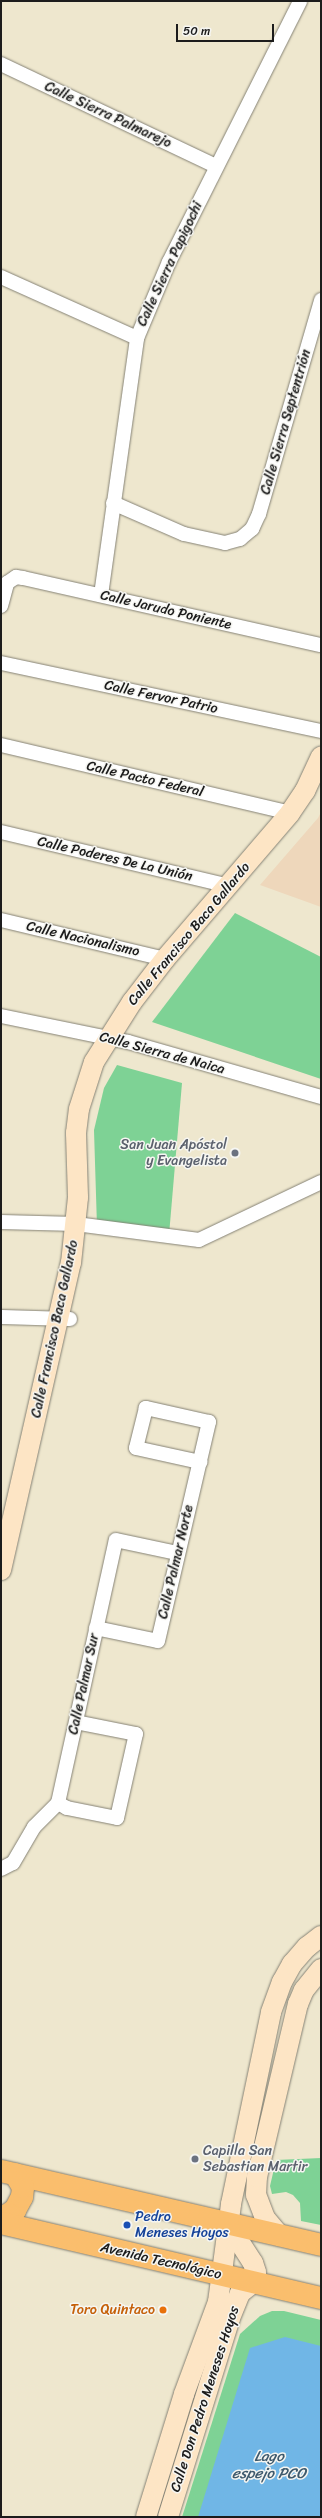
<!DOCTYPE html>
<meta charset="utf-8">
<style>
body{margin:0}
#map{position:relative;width:322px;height:2518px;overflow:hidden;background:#eee7ce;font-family:Sriracha,sans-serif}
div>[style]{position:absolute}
.built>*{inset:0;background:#eed7bb}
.green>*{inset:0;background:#7ed295}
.water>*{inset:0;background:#70b6e6}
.roads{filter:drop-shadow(0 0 1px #858275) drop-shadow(0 0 1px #858275)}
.street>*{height:14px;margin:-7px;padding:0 7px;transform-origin:7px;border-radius:7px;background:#fff}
.secondary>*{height:20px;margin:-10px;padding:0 10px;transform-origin:10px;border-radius:10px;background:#fde5c5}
.primary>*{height:22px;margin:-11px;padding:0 11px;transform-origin:11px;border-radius:11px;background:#fabe6d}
.dots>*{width:11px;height:11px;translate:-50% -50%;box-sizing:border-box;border:2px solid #f6f6f2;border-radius:50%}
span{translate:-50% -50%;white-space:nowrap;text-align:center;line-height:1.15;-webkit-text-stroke:3px #f6f6f2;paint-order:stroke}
.street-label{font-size:14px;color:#1c1c1c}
.worship-label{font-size:14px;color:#5b616d}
.right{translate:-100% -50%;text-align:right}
.left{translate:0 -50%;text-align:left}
.transit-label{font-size:14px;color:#164399}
.food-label{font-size:14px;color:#c56008}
.water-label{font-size:15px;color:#3e5a6d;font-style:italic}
.frame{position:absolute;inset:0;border:2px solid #1c1c1c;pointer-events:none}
.scale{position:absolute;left:176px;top:24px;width:98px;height:18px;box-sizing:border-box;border:2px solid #1c1c1c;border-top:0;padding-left:5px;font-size:12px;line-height:14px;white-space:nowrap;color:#1c1c1c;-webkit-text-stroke:3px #f6f6f2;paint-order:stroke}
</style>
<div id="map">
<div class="built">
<div style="clip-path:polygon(321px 812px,321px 907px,260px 885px,318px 818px)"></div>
</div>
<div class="green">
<div style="clip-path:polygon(235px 913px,321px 957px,321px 1079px,152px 1022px)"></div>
<div style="clip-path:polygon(117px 1065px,182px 1083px,169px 1235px,97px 1227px,94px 1130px,104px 1088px)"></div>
<div style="clip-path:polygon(321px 2158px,321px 2225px,301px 2221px,300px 2203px,293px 2195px,286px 2192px,272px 2194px,270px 2186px,276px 2160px)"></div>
<div style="clip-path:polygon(272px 2311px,284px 2311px,321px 2320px,321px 2517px,182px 2517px,240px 2334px,260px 2316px)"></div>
</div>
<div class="water">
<div style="clip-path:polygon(285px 2337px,321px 2346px,321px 2517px,198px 2517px,250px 2348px)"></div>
</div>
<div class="roads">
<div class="street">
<div style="left:1px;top:64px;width:238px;rotate:25.4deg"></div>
<div style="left:1px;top:277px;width:149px;rotate:24.2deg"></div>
<div style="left:113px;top:503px;width:77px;rotate:23.6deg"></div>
<div style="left:184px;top:534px;width:42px;rotate:12.4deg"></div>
<div style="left:225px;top:543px;width:16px;rotate:-15deg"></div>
<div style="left:240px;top:539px;width:16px;rotate:-40deg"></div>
<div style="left:252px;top:529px;width:17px;rotate:-65deg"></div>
<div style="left:259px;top:514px;width:223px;rotate:-73.8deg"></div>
<div style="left:101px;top:595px;width:260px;rotate:-82deg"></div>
<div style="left:137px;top:338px;width:82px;rotate:-67.2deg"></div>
<div style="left:169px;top:262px;width:292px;rotate:-63.3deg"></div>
<div style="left:1px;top:606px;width:24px;rotate:-75deg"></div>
<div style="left:7px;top:583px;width:11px;rotate:-34deg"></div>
<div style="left:16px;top:577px;width:7px;rotate:8deg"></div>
<div style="left:23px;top:578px;width:305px;rotate:12.7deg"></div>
<div style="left:1px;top:663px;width:327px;rotate:12deg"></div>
<div style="left:1px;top:745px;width:297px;rotate:13.2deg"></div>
<div style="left:1px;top:832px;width:234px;rotate:13.3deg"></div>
<div style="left:1px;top:920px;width:169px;rotate:13.4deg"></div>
<div style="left:1px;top:1016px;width:130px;rotate:11.6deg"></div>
<div style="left:128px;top:1042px;width:201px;rotate:15.9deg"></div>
<div style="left:1px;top:1222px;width:75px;rotate:1.5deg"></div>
<div style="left:76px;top:1224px;width:124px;rotate:7.4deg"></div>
<div style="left:199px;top:1240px;width:135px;rotate:-25.4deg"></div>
<div style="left:1px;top:1317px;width:69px;rotate:1.7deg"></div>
<div style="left:96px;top:1628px;width:63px;rotate:11.8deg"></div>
<div style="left:158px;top:1641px;width:225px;rotate:-76.9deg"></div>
<div style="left:209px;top:1422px;width:65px;rotate:-167.5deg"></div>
<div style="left:146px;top:1408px;width:41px;rotate:104deg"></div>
<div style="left:136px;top:1448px;width:66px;rotate:12.3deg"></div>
<div style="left:58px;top:1803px;width:10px;rotate:29deg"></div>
<div style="left:67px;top:1808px;width:51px;rotate:11.3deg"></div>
<div style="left:117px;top:1818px;width:86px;rotate:-77.3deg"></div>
<div style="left:136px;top:1734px;width:61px;rotate:-168.7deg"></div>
<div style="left:1px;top:1869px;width:13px;rotate:-27deg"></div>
<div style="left:13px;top:1863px;width:42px;rotate:-59.7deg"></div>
<div style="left:34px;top:1827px;width:34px;rotate:-45deg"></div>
<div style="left:58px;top:1803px;width:269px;rotate:-77.6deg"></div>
<div style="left:116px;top:1540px;width:62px;rotate:12deg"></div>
</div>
<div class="secondary">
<div style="left:1px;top:1570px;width:315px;rotate:-77.2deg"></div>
<div style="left:71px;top:1263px;width:66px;rotate:-83.9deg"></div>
<div style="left:78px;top:1197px;width:64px;rotate:-91.8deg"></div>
<div style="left:76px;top:1133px;width:24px;rotate:-83deg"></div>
<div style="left:79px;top:1109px;width:49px;rotate:-72.3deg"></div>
<div style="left:94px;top:1062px;width:71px;rotate:-57.7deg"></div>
<div style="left:132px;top:1002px;width:54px;rotate:-52.5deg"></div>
<div style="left:165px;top:959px;width:192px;rotate:-49.4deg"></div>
<div style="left:290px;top:813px;width:27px;rotate:-56deg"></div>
<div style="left:305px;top:791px;width:38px;rotate:-65deg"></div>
<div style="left:280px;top:2236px;width:23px;rotate:-130deg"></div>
<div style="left:265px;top:2218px;width:25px;rotate:-111deg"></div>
<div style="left:256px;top:2195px;width:18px;rotate:-87deg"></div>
<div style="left:257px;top:2177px;width:178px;rotate:-76.7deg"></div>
<div style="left:298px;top:2004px;width:15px;rotate:-67deg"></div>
<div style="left:304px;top:1990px;width:27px;rotate:-51deg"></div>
<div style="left:146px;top:2517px;width:129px;rotate:-72.8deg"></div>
<div style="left:184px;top:2394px;width:98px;rotate:-69.7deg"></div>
<div style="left:218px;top:2302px;width:99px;rotate:-82.4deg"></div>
<div style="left:231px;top:2204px;width:196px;rotate:-78.2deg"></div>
<div style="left:271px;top:2012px;width:32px;rotate:-70deg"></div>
<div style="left:282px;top:1982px;width:21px;rotate:-61deg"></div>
<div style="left:292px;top:1964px;width:23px;rotate:-49deg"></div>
<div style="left:307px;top:1947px;width:18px;rotate:-38deg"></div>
<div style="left:168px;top:2517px;width:208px;rotate:-72.7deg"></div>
<div style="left:230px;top:2318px;width:27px;rotate:-68deg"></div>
<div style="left:240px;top:2293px;width:18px;rotate:-38deg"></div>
<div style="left:254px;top:2282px;width:10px;rotate:-79deg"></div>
<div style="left:256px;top:2272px;width:9px;rotate:-108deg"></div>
<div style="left:253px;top:2263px;width:46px;rotate:-122.7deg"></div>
</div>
<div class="primary">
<div style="left:1px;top:2171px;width:328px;rotate:13deg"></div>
<div style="left:1px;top:2219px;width:17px;rotate:-33deg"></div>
<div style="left:15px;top:2210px;width:15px;rotate:-62deg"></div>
<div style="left:22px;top:2197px;width:10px;rotate:-84deg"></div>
<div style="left:23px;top:2187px;width:15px;rotate:-122deg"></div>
<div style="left:1px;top:2223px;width:329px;rotate:13.2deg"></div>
</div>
</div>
<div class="dots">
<div style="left:235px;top:1153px;background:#6b7280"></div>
<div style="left:195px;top:2159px;background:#6b7280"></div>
<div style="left:127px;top:2225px;background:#1a4fb4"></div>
<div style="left:163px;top:2310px;background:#e8710a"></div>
</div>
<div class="street-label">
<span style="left:108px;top:115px;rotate:25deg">Calle Sierra Palmarejo</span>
<span style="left:170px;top:264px;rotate:-65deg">Calle Sierra Papigochi</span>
<span style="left:286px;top:422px;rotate:-74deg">Calle Sierra Septentrión</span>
<span style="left:166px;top:610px;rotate:13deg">Calle Jarudo Poniente</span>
<span style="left:161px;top:697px;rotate:12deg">Calle Fervor Patrio</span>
<span style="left:145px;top:779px;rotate:13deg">Calle Pacto Federal</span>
<span style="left:115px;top:859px;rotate:13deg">Calle Poderes De La Unión</span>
<span style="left:189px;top:934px;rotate:-50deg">Calle Francisco Baca Gallardo</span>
<span style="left:83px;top:939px;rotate:13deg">Calle Nacionalismo</span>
<span style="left:162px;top:1053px;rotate:15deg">Calle Sierra de Naica</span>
<span style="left:55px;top:1329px;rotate:-78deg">Calle Francisco Baca Gallardo</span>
<span style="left:176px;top:1562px;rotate:-77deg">Calle Palmar Norte</span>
<span style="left:84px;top:1684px;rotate:-78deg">Calle Palmar Sur</span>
<span style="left:161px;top:2261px;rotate:13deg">Avenida Tecnológico</span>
<span style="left:205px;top:2399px;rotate:-72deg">Calle Don Pedro Meneses Hoyos</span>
</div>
<div class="worship-label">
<span class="right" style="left:227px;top:1153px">San Juan Apóstol<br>y Evangelista</span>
<span class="left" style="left:203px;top:2159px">Capilla San<br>Sebastian Martir</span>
</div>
<div class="transit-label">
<span class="left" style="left:135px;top:2225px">Pedro<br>Meneses Hoyos</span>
</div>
<div class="food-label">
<span class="right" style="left:155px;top:2310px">Toro Quintaco</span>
</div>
<div class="water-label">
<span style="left:269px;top:2465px">Lago<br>espejo PCO</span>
</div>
<div class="frame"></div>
<div class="scale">50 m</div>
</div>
